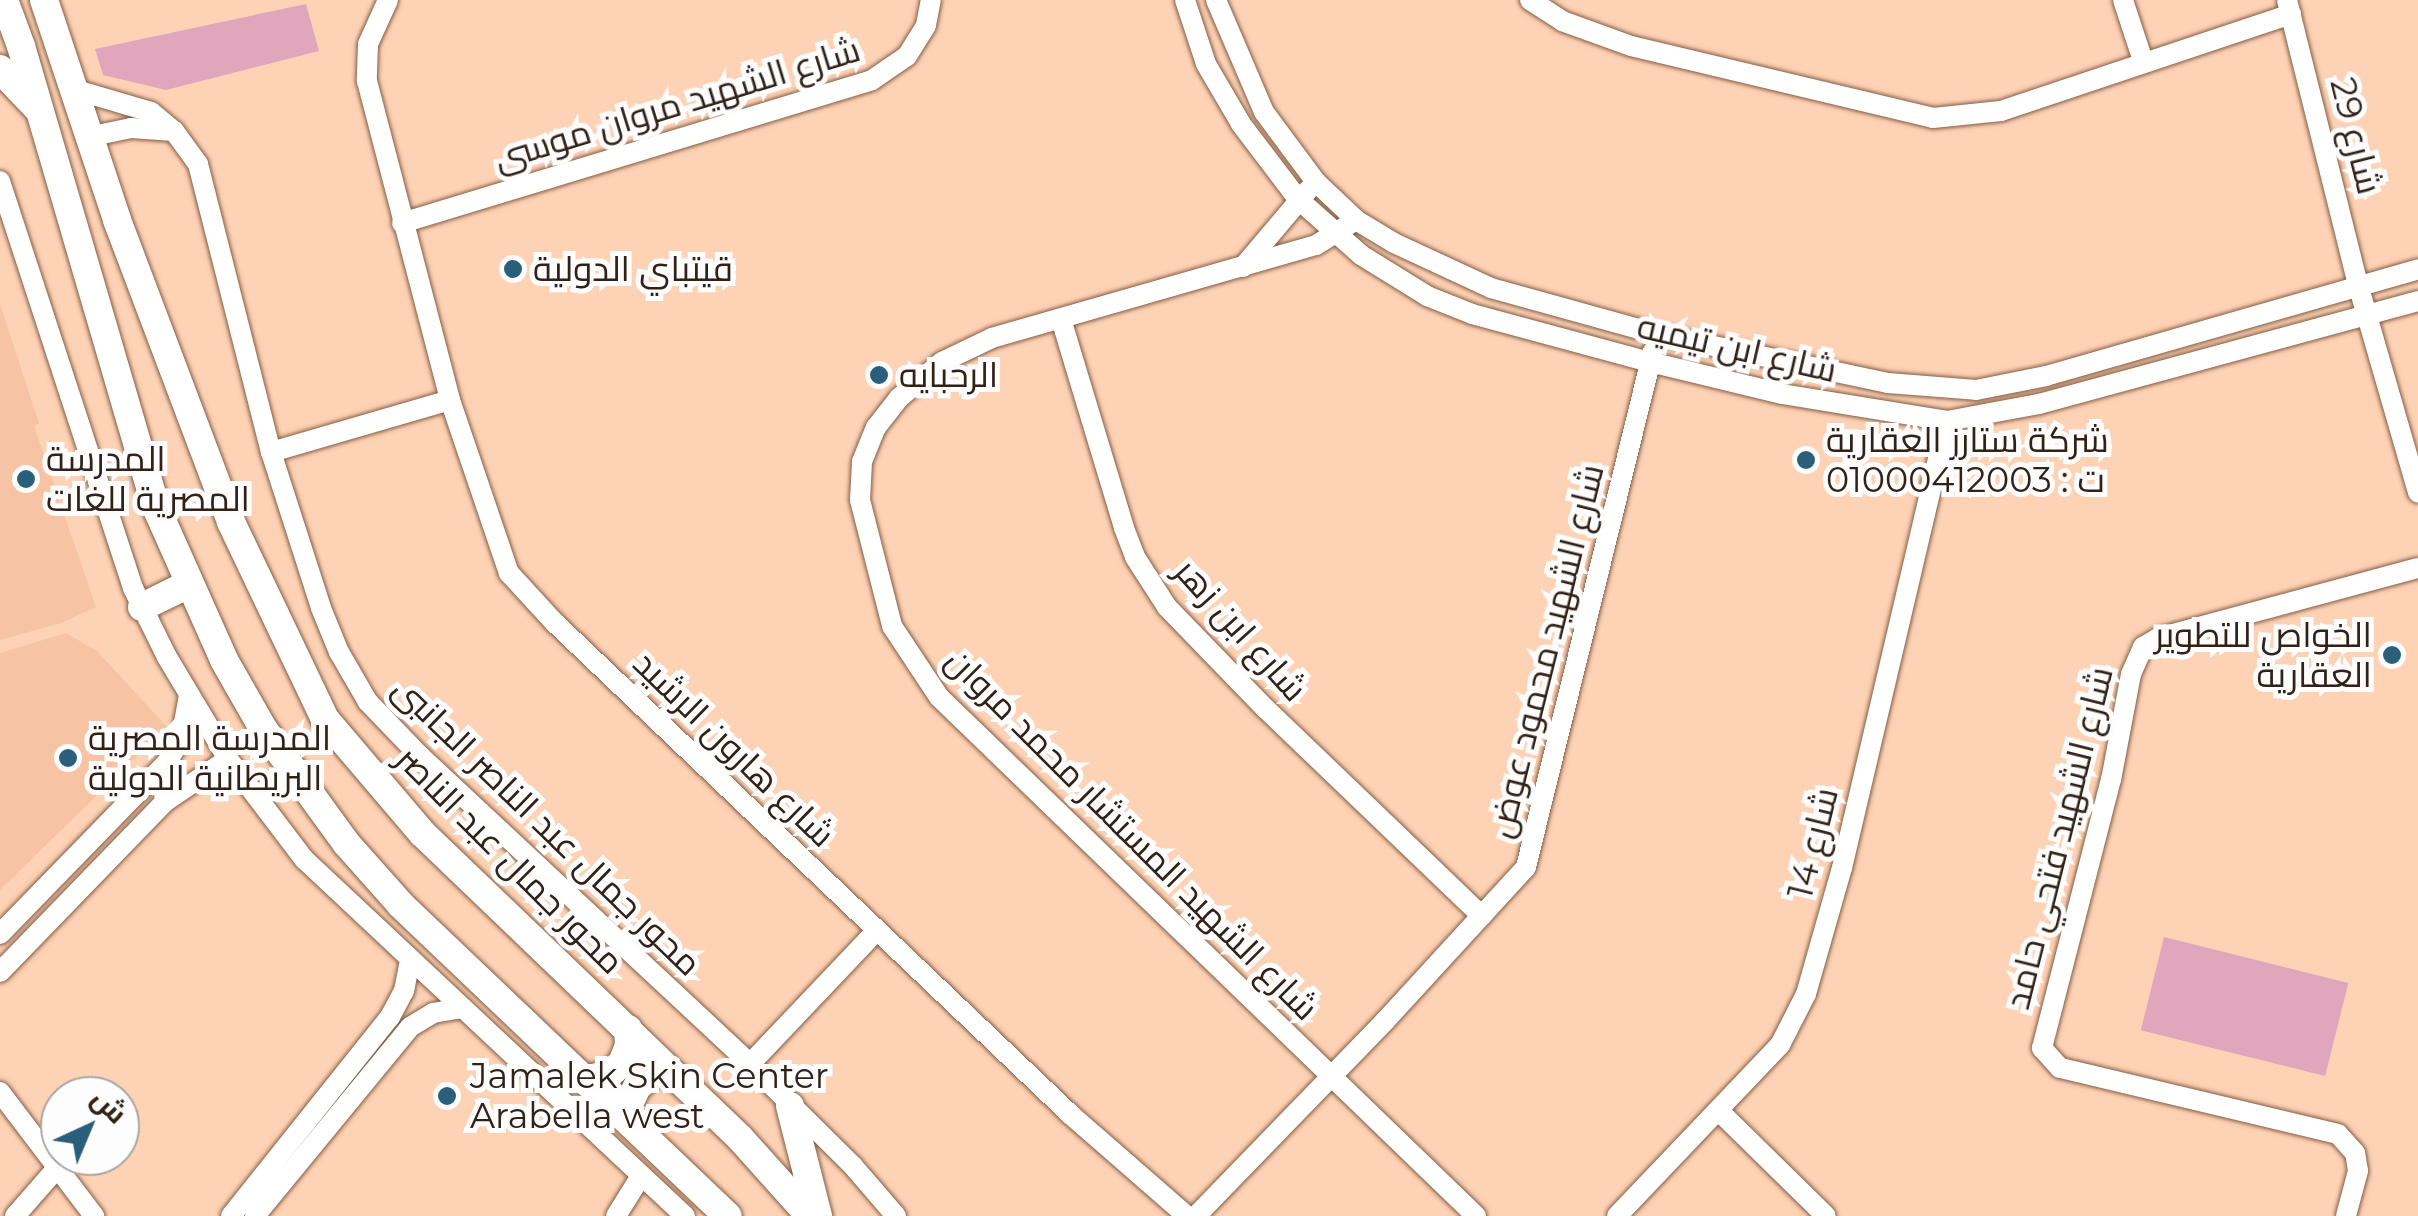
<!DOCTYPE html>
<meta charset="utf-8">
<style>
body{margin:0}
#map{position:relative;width:2418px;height:1216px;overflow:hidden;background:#fed2b5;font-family:Montserrat,Cairo,sans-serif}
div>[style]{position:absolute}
.built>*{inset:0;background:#f6c4a4}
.green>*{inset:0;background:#e0a6bc;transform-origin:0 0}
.roads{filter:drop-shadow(0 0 2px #835d43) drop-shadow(0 0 2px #835d43)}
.minor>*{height:20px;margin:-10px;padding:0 10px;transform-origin:10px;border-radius:10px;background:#fff}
.major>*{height:28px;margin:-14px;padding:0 14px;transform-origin:14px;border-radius:14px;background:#fff}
.dots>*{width:28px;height:28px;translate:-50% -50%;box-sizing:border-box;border:5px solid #fdfdfd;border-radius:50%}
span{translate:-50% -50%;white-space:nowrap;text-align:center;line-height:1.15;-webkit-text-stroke:10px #fdfdfd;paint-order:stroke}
.street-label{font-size:35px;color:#312116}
.poi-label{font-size:35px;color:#312116}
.left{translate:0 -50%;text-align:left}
.right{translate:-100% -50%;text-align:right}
.north{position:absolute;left:40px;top:1076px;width:100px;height:100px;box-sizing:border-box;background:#fdfdfd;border:2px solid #aba5a1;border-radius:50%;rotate:44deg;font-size:28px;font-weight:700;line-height:40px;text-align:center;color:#312116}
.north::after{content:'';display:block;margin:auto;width:35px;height:45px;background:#2a5f7b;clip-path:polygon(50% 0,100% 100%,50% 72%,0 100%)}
</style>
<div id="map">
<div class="built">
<div style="clip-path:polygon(0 304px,39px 423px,34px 426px,96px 607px,61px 623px,0 640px)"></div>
<div style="clip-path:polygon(66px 633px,97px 651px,167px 727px,0 890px,0 653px)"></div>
</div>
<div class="green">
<div style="clip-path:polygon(306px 4px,319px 51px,166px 90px,103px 75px,95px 49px)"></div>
<div style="left:2164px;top:937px;width:190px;height:96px;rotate:14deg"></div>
</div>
<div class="roads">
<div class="minor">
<div style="left:388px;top:0;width:48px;rotate:114.4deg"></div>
<div style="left:368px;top:44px;width:37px;rotate:92deg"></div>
<div style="left:367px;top:81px;width:330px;rotate:75.4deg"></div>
<div style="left:450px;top:400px;width:183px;rotate:71.2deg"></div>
<div style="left:509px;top:573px;width:68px;rotate:47.4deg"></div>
<div style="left:555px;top:623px;width:712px;rotate:43.63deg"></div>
<div style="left:1070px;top:1114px;width:155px;rotate:41.1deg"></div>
<div style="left:1185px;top:0;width:67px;rotate:71.8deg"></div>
<div style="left:1206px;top:64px;width:69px;rotate:59.7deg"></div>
<div style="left:1241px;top:124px;width:94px;rotate:52.8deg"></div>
<div style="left:1298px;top:199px;width:84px;rotate:41.6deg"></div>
<div style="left:1361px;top:255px;width:78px;rotate:31.8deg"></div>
<div style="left:1427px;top:296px;width:48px;rotate:21.8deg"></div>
<div style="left:1472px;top:314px;width:184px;rotate:15.1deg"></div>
<div style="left:1650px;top:362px;width:136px;rotate:13.6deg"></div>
<div style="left:1782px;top:394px;width:167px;rotate:9.3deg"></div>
<div style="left:1947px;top:421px;width:94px;rotate:-10.5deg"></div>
<div style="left:2039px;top:404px;width:393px;rotate:-15.2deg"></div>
<div style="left:1216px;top:0;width:122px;rotate:66.8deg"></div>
<div style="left:1264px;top:112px;width:87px;rotate:53.4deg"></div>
<div style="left:1316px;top:182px;width:55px;rotate:43.5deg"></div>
<div style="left:1356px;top:220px;width:44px;rotate:31.2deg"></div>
<div style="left:1394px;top:243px;width:107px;rotate:24.9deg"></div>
<div style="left:1491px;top:288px;width:172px;rotate:15.5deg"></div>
<div style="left:1657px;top:334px;width:236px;rotate:12deg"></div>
<div style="left:1888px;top:383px;width:88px;rotate:4.5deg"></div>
<div style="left:1976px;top:390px;width:71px;rotate:-11.3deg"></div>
<div style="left:2046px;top:376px;width:387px;rotate:-16deg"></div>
<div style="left:1530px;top:0;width:38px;rotate:33deg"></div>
<div style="left:1562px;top:21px;width:73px;rotate:19.9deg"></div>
<div style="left:1631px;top:46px;width:310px;rotate:13.4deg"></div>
<div style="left:1933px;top:118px;width:68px;rotate:-5.9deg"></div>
<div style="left:2001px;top:111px;width:306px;rotate:-18.5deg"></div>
<div style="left:2123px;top:0;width:64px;rotate:71.8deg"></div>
<div style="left:2287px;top:0;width:297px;rotate:76deg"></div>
<div style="left:2359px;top:288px;width:213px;rotate:73.9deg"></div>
<div style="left:73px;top:89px;width:81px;rotate:16.4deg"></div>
<div style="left:151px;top:112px;width:30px;rotate:40deg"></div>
<div style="left:174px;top:131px;width:41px;rotate:54deg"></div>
<div style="left:198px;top:164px;width:297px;rotate:75.8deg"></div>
<div style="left:271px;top:452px;width:164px;rotate:72.2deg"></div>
<div style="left:321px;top:608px;width:48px;rotate:67.8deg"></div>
<div style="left:339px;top:652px;width:58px;rotate:59.9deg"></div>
<div style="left:368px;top:702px;width:74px;rotate:46.1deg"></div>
<div style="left:419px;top:755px;width:453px;rotate:43deg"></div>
<div style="left:750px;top:1064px;width:145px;rotate:44.7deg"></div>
<div style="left:853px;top:1166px;width:66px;rotate:49.3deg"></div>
<div style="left:88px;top:137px;width:44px;rotate:-11.8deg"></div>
<div style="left:131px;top:128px;width:43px;rotate:4deg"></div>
<div style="left:0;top:181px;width:428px;rotate:71.9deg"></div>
<div style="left:133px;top:588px;width:77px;rotate:63.8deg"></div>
<div style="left:167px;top:657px;width:119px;rotate:59.1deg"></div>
<div style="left:228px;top:759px;width:126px;rotate:52.8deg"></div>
<div style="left:304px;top:859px;width:522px;rotate:43.14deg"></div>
<div style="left:1356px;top:220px;width:47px;rotate:148deg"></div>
<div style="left:1316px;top:245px;width:337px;rotate:164deg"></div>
<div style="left:992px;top:338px;width:55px;rotate:154.4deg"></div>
<div style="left:942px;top:362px;width:56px;rotate:140.1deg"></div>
<div style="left:899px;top:398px;width:37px;rotate:128deg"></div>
<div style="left:876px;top:427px;width:38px;rotate:112deg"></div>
<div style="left:862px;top:462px;width:38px;rotate:93deg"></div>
<div style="left:860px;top:500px;width:130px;rotate:75.7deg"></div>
<div style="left:892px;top:626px;width:85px;rotate:56.5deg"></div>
<div style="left:939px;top:697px;width:747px;rotate:44.02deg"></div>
<div style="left:402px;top:223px;width:491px;rotate:-16.9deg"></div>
<div style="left:872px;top:80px;width:42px;rotate:-34.4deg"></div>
<div style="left:907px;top:56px;width:36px;rotate:-58deg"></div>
<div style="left:926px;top:25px;width:25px;rotate:-79deg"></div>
<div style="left:1243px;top:267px;width:101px;rotate:-49.8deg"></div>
<div style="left:1061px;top:319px;width:218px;rotate:73.2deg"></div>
<div style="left:1124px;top:528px;width:31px;rotate:69deg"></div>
<div style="left:1135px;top:557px;width:59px;rotate:57.4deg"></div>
<div style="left:1167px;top:607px;width:142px;rotate:45.9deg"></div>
<div style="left:1266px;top:709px;width:299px;rotate:43.8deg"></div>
<div style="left:271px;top:452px;width:186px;rotate:-16.2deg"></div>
<div style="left:0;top:934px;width:240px;rotate:-45.8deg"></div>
<div style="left:167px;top:762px;width:27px;rotate:-59deg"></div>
<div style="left:181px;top:739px;width:45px;rotate:-79.7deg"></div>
<div style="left:0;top:972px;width:238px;rotate:-45.9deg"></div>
<div style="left:166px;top:801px;width:75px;rotate:-34.1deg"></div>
<div style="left:750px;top:1064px;width:185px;rotate:-46.5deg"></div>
<div style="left:0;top:1092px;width:156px;rotate:52.8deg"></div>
<div style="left:1720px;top:1112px;width:148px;rotate:44.5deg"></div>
<div style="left:15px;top:1216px;width:64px;rotate:-48.8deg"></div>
<div style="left:231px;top:1216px;width:255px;rotate:-51.4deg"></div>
<div style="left:390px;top:1017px;width:30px;rotate:-62deg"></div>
<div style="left:404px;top:991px;width:31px;rotate:-79deg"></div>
<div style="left:255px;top:1216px;width:244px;rotate:-50.6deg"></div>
<div style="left:410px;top:1027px;width:27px;rotate:-31deg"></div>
<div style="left:433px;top:1013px;width:27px;rotate:-10deg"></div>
<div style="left:616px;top:1216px;width:47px;rotate:-58deg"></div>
<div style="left:1196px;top:1216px;width:272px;rotate:-45.9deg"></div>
<div style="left:1385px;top:1021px;width:209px;rotate:-47.5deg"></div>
<div style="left:1526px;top:867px;width:531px;rotate:-76.17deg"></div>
<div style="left:1617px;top:1216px;width:236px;rotate:-46.4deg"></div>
<div style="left:1780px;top:1045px;width:57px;rotate:-63deg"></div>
<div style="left:1806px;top:994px;width:131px;rotate:-74.1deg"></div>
<div style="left:1842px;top:868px;width:459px;rotate:-76.8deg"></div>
<div style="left:2346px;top:1216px;width:47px;rotate:-75.1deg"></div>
<div style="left:2358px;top:1171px;width:18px;rotate:-99deg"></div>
<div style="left:2355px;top:1153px;width:25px;rotate:-132deg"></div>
<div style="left:2338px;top:1134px;width:286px;rotate:-166.6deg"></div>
<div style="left:2060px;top:1068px;width:27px;rotate:-132deg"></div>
<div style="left:2042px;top:1048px;width:277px;rotate:-75.6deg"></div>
<div style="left:2111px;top:780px;width:108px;rotate:-79.3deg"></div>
<div style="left:2131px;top:674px;width:30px;rotate:-66deg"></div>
<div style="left:2143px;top:647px;width:17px;rotate:-31deg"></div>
<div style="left:2158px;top:638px;width:269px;rotate:-15.1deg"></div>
</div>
<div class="major">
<div style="left:4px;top:0;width:49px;rotate:69.7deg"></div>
<div style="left:21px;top:46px;width:480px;rotate:73.7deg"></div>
<div style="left:156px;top:507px;width:167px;rotate:66deg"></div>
<div style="left:224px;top:660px;width:81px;rotate:60.3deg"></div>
<div style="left:264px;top:730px;width:140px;rotate:54deg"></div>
<div style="left:346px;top:843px;width:83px;rotate:48.4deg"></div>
<div style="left:401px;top:905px;width:451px;rotate:43.6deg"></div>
<div style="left:44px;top:0;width:232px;rotate:71.6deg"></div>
<div style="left:117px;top:220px;width:323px;rotate:69.3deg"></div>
<div style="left:231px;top:522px;width:218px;rotate:64.5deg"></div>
<div style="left:325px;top:719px;width:150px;rotate:49.6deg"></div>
<div style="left:422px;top:833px;width:441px;rotate:43.8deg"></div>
<div style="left:740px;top:1138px;width:105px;rotate:48.1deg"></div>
<div style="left:0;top:69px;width:54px;rotate:46.5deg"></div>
<div style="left:142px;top:607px;width:52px;rotate:-26.1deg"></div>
<div style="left:582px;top:1080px;width:26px;rotate:-11deg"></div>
<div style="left:608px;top:1075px;width:18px;rotate:-41deg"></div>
<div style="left:622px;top:1063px;width:18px;rotate:-68deg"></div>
<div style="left:629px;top:1046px;width:17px;rotate:-93deg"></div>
<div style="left:790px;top:1106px;width:114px;rotate:75.7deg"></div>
<div style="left:630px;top:1123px;width:19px;rotate:-93deg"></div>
<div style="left:629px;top:1104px;width:19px;rotate:-65deg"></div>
<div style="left:637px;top:1087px;width:18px;rotate:-41deg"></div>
<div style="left:651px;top:1075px;width:19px;rotate:-12deg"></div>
</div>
</div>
<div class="dots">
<div style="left:513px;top:269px;background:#2a5f7b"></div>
<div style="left:879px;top:375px;background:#2a5f7b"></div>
<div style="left:1806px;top:460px;background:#2a5f7b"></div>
<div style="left:26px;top:479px;background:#2a5f7b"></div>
<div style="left:2392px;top:655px;background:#2a5f7b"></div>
<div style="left:68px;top:758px;background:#2a5f7b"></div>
<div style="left:447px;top:1096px;background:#2a5f7b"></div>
</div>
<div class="street-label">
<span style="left:677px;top:104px;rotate:-17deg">شارع الشهيد مروان موسى</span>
<span style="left:2356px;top:136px;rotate:76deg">شارع 29</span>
<span style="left:1737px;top:348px;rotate:13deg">شارع ابن تيميه</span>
<span style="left:1241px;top:630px;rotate:48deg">شارع ابن زهر</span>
<span style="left:1546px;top:651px;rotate:-76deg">شارع الشهيد محمود عوض</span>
<span style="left:734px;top:749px;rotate:44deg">شارع هارون الرشيد</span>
<span style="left:547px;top:826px;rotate:44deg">محور جمال عبد الناصر الجانبى</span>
<span style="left:1132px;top:834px;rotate:45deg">شارع الشهيد المستشار محمد مروان</span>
<span style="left:2059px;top:838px;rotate:-76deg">شارع الشهيد فتحي حامد</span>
<span style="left:1813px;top:843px;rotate:-76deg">شارع 14</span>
<span style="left:510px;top:860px;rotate:45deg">محور جمال عبد الناصر</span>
</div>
<div class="poi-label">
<span class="left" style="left:533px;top:269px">قيتباي الدولية</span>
<span class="left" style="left:899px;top:375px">الرحبايه</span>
<span class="left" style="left:1826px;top:460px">شركة ستارز العقارية<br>ت : 01000412003</span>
<span class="left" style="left:46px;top:479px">المدرسة<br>المصرية للغات</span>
<span class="right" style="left:2372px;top:655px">الخواص للتطوير<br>العقارية</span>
<span class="left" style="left:88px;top:758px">المدرسة المصرية<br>البريطانية الدولية</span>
<span class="left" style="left:470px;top:1096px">Jamalek Skin Center<br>Arabella west</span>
</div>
<div class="north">ش</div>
</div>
